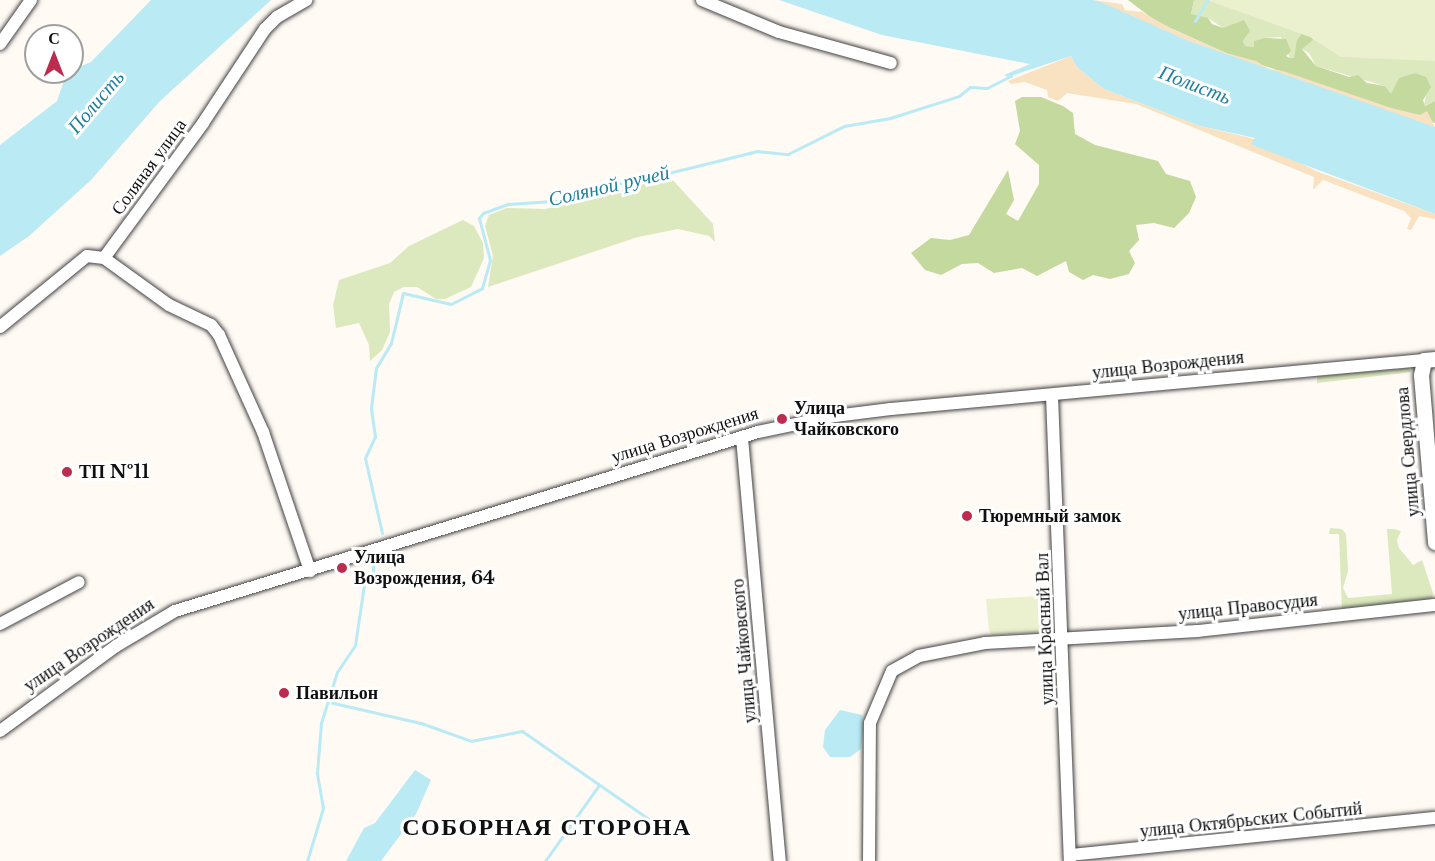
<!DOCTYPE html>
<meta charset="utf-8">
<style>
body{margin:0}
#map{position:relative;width:1435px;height:861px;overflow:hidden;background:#fffaf4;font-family:"Libre Baskerville",serif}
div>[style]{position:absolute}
.green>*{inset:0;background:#dce9be}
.forest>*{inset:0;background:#c4d99d}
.sand>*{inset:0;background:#f8e2c2}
.pitch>*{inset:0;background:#ebf0cf}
.water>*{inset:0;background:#baeaf4}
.stream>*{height:3px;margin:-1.5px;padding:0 1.5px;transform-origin:1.5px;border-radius:1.5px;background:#baeaf4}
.roads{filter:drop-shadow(0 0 2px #434343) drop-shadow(0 0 2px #434343)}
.minor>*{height:12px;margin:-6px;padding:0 6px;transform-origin:6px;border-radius:6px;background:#fff}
.tertiary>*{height:15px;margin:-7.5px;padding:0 7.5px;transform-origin:7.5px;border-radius:7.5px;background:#fff}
.dots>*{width:16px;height:16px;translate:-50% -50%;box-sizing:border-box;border:3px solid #fff;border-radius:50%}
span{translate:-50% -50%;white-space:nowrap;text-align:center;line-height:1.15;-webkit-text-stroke:6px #fff;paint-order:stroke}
.street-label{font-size:18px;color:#101010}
.poi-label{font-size:18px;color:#101010;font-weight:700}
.left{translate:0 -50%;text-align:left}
.water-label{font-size:20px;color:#1d7f9f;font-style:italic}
.district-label{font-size:24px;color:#101010;font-weight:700;letter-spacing:1.5px}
.north{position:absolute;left:24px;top:24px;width:60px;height:60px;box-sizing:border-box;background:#fff;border:2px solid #9f9f9f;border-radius:50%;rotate:0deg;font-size:16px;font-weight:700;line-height:24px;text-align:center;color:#101010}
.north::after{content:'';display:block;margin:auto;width:21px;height:27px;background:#bc2c4f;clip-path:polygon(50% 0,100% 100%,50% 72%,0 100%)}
</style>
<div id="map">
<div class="green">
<div style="clip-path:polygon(1194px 0,1435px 0,1435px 101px,1424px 106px,1426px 94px,1415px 73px,1399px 79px,1391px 95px,1385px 86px,1316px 66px,1309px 53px,1302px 49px,1312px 40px,1296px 50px,1294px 58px,1290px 58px,1281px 37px,1264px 38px,1254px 41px,1255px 47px,1245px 46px,1243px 41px,1250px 31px,1223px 28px,1208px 18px,1198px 18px,1191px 14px)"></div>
<div style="clip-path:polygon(670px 177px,713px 224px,715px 242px,709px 236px,678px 229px,638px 237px,488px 287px,493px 256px,485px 226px,489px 215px,507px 208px,545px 209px,568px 204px)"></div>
<div style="clip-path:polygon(463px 220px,474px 226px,483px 243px,484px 258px,471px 287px,445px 299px,436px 299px,417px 287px,404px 287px,394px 292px,389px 304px,390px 332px,382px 350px,370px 361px,369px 345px,359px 323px,336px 328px,333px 305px,339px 280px,390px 263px,409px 246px)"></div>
<div style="clip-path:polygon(1408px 368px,1412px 372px,1317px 383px,1317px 376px)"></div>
<div style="clip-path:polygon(1330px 528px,1342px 529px,1346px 534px,1348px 571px,1343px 588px,1348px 598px,1392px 594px,1387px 529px,1394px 529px,1401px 531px,1397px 540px,1399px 548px,1413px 565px,1422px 560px,1433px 593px,1431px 603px,1342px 612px,1339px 534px,1329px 534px)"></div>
</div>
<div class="forest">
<div style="clip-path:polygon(1128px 0,1194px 0,1191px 14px,1208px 18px,1212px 24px,1223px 28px,1244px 20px,1250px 31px,1243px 41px,1245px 46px,1254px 47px,1254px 41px,1264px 38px,1286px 39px,1291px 51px,1286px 56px,1290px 58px,1294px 58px,1297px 40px,1303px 32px,1311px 35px,1313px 40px,1302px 49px,1316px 66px,1349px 77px,1358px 75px,1367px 83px,1385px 86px,1391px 94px,1399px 78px,1415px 73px,1426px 77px,1431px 87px,1423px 100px,1425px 106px,1435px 101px,1435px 123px,1226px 53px,1157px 22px)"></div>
<div style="clip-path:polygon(1022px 97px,1041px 97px,1063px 106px,1073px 113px,1075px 134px,1095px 145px,1158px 161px,1166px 174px,1190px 181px,1196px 197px,1189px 213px,1174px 228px,1154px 223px,1136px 225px,1139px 240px,1129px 251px,1135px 263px,1129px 274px,1110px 279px,1093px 275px,1083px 280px,1069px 272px,1066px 261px,1037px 276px,1022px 268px,994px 273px,978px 263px,962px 264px,941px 275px,925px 270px,911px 253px,931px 238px,950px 240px,969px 235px,1008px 170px,1014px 200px,1006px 214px,1018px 221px,1039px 184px,1039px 165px,1015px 144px,1020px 131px,1015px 101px)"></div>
</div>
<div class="sand">
<div style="clip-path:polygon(1093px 0,1122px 4px,1125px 10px,1142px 12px,1172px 29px,1226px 53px,1256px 61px,1269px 69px,1283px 71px,1391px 108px,1420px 115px,1427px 111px,1435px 127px,1385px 112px,1189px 41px)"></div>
<div style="clip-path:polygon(1071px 56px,1077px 67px,1104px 89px,1200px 126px,1255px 139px,1316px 171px,1435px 214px,1435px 219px,1419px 216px,1411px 230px,1407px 229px,1411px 218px,1404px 211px,1323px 180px,1313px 190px,1314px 177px,1136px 104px,1067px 93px,1058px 101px,1048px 97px,1047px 90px,1025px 82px,1011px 84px,1008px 81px)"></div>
</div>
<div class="pitch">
<div style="clip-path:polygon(1207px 0,1435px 0,1435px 61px,1341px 57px,1310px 37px)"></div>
<div style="clip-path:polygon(1041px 596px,1042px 632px,992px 635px,989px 631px,986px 599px)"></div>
</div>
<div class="water">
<div style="clip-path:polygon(151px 0,271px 0,160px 101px,91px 180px,29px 236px,0 256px,0 145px,57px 101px,67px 72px,91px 62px)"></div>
<div style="clip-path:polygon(779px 0,1093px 0,1103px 3px,1189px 41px,1435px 127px,1435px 214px,1260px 148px,1251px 144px,1255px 138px,1200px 126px,1104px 89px,1077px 67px,1071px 56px,1008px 77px,1004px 75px,1030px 64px,882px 35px)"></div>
<div style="clip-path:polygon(840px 710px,862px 715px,864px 722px,861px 749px,850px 757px,830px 757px,823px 747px,825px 730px)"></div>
<div style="clip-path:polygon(415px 770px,431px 780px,416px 814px,381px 861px,346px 861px,364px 828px,375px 823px)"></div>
</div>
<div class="stream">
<div style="left:1195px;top:21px;width:24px;rotate:-60deg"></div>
<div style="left:382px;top:533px;width:77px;rotate:-102.8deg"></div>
<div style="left:365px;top:458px;width:23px;rotate:-65deg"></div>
<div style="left:375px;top:437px;width:29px;rotate:-98deg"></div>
<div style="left:371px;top:408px;width:40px;rotate:-82.9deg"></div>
<div style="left:376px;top:368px;width:29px;rotate:-59deg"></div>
<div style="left:391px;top:343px;width:51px;rotate:-76.5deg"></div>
<div style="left:403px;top:293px;width:49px;rotate:12.9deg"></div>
<div style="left:451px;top:304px;width:35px;rotate:-27deg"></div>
<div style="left:482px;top:288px;width:29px;rotate:-74deg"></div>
<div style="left:490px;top:260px;width:43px;rotate:-104.7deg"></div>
<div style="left:479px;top:218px;width:6px;rotate:-51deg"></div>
<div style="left:483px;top:213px;width:27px;rotate:-20deg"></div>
<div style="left:508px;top:204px;width:59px;rotate:-3.9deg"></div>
<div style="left:567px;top:200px;width:28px;rotate:-27deg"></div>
<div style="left:592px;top:187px;width:49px;rotate:-8.3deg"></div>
<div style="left:640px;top:180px;width:121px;rotate:-13.9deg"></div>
<div style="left:757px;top:151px;width:31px;rotate:6deg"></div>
<div style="left:788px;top:154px;width:63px;rotate:-26.6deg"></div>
<div style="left:844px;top:126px;width:47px;rotate:-9.9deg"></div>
<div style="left:890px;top:118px;width:72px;rotate:-17.7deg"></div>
<div style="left:959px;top:96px;width:14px;rotate:-39deg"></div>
<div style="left:970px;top:87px;width:17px;rotate:3deg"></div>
<div style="left:987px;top:88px;width:27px;rotate:-27deg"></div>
<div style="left:329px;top:702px;width:94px;rotate:12.9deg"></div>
<div style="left:421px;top:723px;width:53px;rotate:19.8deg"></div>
<div style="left:471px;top:741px;width:52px;rotate:-11.1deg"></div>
<div style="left:522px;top:731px;width:160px;rotate:34.8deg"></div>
<div style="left:307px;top:861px;width:55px;rotate:-73.2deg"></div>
<div style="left:323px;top:808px;width:36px;rotate:-100deg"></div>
<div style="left:317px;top:773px;width:50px;rotate:-85.4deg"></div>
<div style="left:321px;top:723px;width:53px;rotate:-72.6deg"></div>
<div style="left:337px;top:672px;width:32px;rotate:-56deg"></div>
<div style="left:355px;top:645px;width:61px;rotate:-81.5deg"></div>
<div style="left:364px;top:585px;width:14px;rotate:-51deg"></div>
<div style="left:373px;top:574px;width:10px;rotate:-90deg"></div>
<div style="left:545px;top:861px;width:93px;rotate:-54.6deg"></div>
</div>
<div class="roads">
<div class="minor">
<div style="left:702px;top:0;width:83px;rotate:22.6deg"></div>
<div style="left:779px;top:32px;width:116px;rotate:15.5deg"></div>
<div style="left:0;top:44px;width:54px;rotate:-54.8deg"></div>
<div style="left:104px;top:258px;width:80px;rotate:35.9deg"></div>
<div style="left:169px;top:305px;width:47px;rotate:25.5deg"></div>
<div style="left:211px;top:325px;width:13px;rotate:51deg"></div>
<div style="left:219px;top:335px;width:107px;rotate:65.6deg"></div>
<div style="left:263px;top:432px;width:147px;rotate:71.3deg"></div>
<div style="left:0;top:327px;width:112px;rotate:-39.2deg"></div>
<div style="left:87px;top:256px;width:17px;rotate:7deg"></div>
<div style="left:104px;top:258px;width:167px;rotate:-53.7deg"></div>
<div style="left:203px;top:123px;width:113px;rotate:-56.6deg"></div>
<div style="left:265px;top:29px;width:17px;rotate:-45deg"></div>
<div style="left:277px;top:17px;width:34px;rotate:-30deg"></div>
<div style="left:1052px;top:396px;width:465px;rotate:87.8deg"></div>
<div style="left:742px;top:438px;width:425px;rotate:84.9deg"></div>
<div style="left:0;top:624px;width:89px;rotate:-28deg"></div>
<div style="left:0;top:731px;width:144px;rotate:-36.2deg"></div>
<div style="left:116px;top:646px;width:69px;rotate:-30.7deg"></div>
<div style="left:175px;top:611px;width:610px;rotate:-17.07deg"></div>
<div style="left:758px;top:432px;width:79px;rotate:-11.7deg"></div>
<div style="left:835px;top:416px;width:56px;rotate:-7.1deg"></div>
<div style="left:891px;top:409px;width:535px;rotate:-5.25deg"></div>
<div style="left:1070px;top:855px;width:367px;rotate:-5.8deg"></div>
<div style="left:869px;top:861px;width:138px;rotate:-89.6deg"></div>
<div style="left:870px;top:723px;width:56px;rotate:-67.1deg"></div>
<div style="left:892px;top:671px;width:31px;rotate:-29deg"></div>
<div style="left:919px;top:656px;width:67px;rotate:-11.1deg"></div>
<div style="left:985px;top:643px;width:213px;rotate:-3.2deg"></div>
<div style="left:1198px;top:631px;width:238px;rotate:-6.3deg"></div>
</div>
<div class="tertiary">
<div style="left:1435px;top:359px;width:11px;rotate:175deg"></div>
<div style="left:1424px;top:360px;width:15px;rotate:101deg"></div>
<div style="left:1421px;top:375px;width:168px;rotate:85.2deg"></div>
</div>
</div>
<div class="dots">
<div style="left:782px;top:419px;background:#bc2c4f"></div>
<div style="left:67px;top:472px;background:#bc2c4f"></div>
<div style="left:967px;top:516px;background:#bc2c4f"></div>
<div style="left:342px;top:568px;background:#bc2c4f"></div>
<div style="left:284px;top:693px;background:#bc2c4f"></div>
</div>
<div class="street-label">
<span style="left:149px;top:167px;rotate:-54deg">Соляная улица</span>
<span style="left:1168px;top:365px;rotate:-6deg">улица Возрождения</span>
<span style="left:685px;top:435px;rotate:-17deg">улица Возрождения</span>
<span style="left:1408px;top:452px;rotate:-95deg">улица Свердлова</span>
<span style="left:1248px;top:607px;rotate:-6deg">улица Правосудия</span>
<span style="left:1045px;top:629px;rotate:-92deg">улица Красный Вал</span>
<span style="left:89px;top:645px;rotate:-34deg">улица Возрождения</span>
<span style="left:744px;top:651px;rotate:-95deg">улица Чайковского</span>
<span style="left:1251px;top:820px;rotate:-6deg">улица Октябрьских Событий</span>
</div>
<div class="poi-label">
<span class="left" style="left:794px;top:419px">Улица<br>Чайковского</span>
<span class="left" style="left:79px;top:472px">ТП №11</span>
<span class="left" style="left:979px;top:516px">Тюремный замок</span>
<span class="left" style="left:354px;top:568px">Улица<br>Возрождения, 64</span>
<span class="left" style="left:296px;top:693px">Павильон</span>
</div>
<div class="water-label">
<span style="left:1195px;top:85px;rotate:21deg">Полисть</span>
<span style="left:96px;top:102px;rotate:-50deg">Полисть</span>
<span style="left:609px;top:186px;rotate:-13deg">Соляной ручей</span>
</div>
<div class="district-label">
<span style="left:547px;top:827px">СОБОРНАЯ СТОРОНА</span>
</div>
<div class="north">С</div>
</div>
